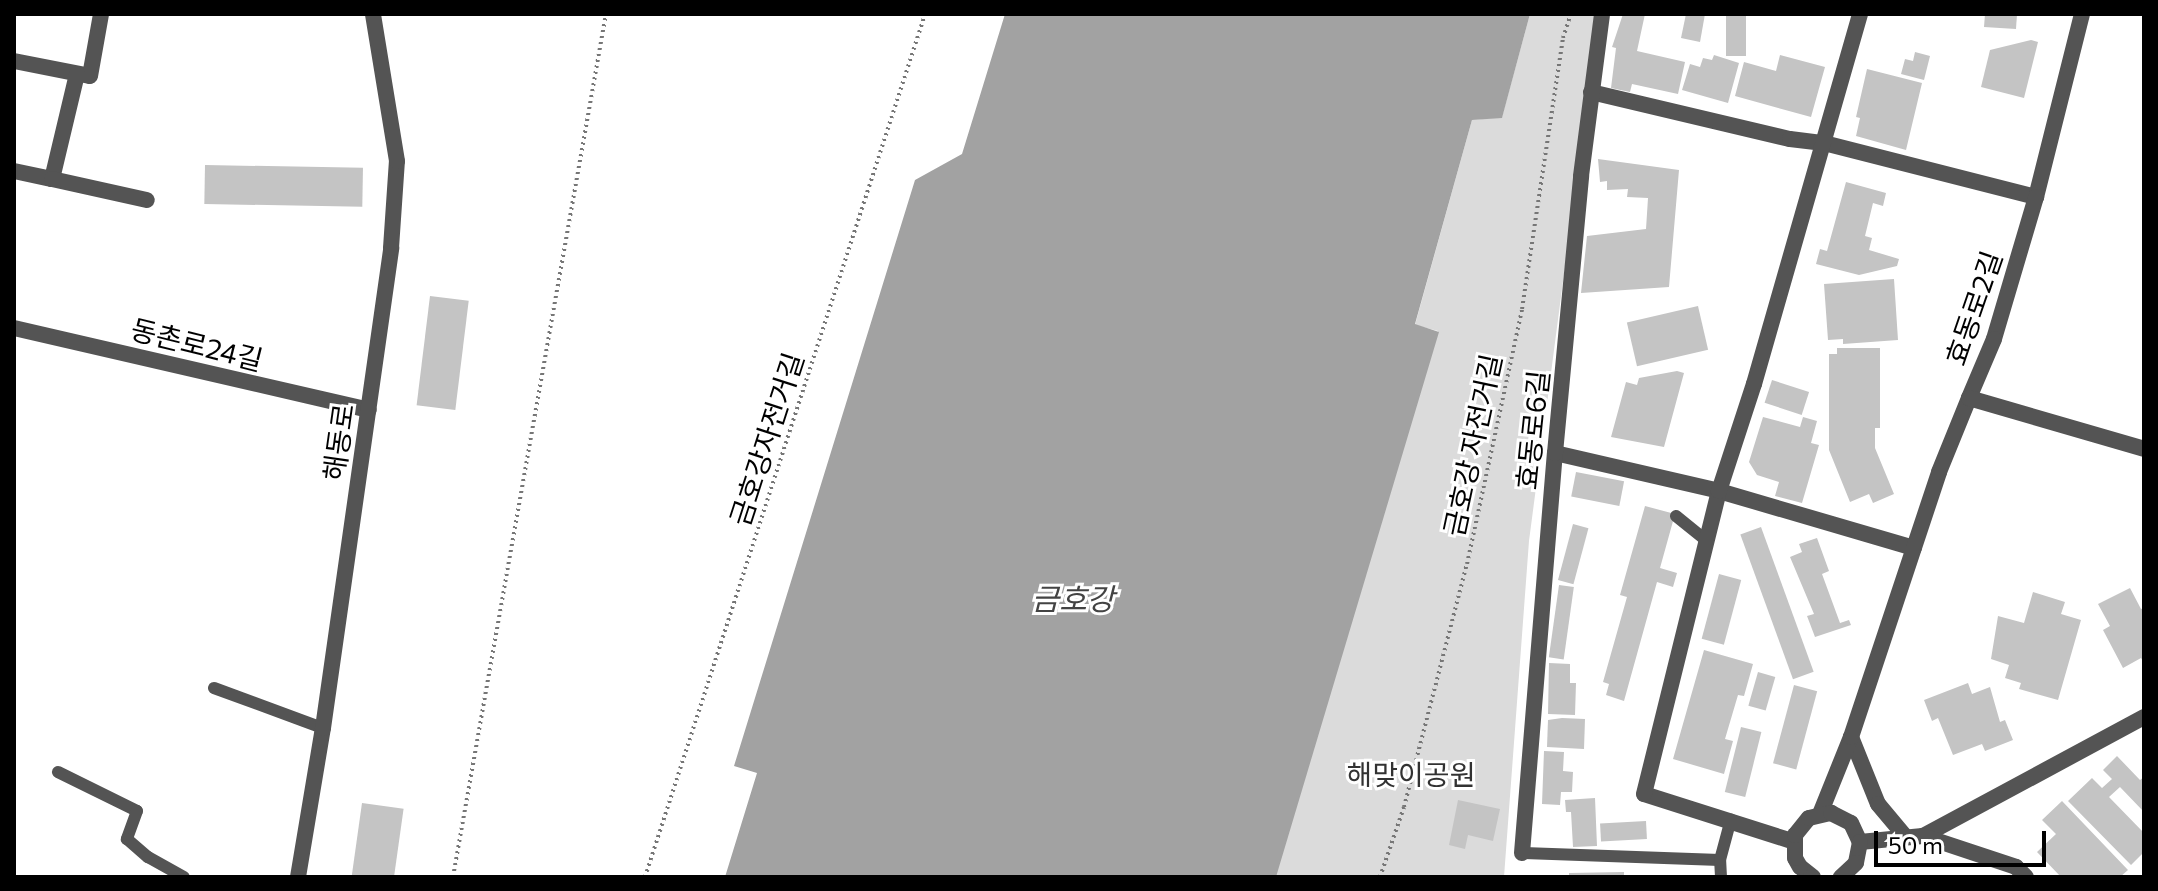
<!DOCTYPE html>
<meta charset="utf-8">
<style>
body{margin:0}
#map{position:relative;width:2158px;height:891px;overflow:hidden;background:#fff;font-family:Commissioner,"Noto Sans KR",sans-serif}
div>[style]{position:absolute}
.green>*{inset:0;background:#dbdbdb}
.water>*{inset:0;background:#a2a2a2}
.building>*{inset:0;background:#c4c4c4;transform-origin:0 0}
.path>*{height:4px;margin-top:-2px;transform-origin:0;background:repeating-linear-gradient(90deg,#767676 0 2px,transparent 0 6px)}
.service>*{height:12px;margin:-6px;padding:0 6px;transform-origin:6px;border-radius:6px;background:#545454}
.minor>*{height:16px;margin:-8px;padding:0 8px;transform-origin:8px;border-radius:8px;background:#545454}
.tertiary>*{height:16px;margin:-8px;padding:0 8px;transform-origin:8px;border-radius:8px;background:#545454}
span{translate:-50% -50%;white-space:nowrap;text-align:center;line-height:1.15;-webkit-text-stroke:6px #fff;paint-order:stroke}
.street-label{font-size:28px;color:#000}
.park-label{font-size:28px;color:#323232}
.water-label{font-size:30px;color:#434343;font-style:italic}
.frame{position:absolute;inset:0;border:16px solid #000;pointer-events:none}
.scale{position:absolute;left:1874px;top:831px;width:172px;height:36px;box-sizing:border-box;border:4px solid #000;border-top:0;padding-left:10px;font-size:24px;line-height:28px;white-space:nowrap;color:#000;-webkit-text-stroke:6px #fff;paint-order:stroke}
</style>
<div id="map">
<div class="green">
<div style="clip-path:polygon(1530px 14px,1598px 14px,1529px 541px,1504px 877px,1275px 877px,1438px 331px,1415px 325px,1472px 120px,1502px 117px)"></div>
</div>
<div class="water">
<div style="clip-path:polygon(1005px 14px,1530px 14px,1502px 118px,1472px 120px,1415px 324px,1439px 332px,1276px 877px,725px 877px,757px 773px,734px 766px,915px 180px,962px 154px)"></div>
</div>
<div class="building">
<div style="clip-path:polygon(1623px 14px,1645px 14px,1637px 51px,1685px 62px,1678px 94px,1632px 84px,1630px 92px,1611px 88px,1616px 48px,1612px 47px)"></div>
<div style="clip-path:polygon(1686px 14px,1705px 14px,1700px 42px,1681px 38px)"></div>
<div style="left:1726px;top:14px;width:20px;height:42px"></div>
<div style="clip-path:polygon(1985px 14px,2017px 14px,2016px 29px,1984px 27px)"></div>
<div style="clip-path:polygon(2031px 40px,2038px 42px,2024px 98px,1981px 87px,1990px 50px)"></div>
<div style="clip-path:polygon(1915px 52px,1930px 56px,1924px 80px,1901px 74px,1905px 59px,1913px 61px)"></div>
<div style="clip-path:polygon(1714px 55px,1739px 63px,1728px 103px,1682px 90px,1690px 64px,1700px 67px,1703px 58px,1712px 60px)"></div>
<div style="clip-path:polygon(1780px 55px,1825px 67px,1811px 117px,1735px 96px,1744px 62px,1776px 71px)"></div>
<div style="clip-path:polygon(1867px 69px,1922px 83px,1906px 150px,1856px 136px,1860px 118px,1856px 117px)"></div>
<div style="clip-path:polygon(1598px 159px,1679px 170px,1669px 287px,1581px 293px,1587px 236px,1646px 229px,1648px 198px,1627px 197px,1628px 189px,1607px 190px,1607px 181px,1600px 182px)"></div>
<div style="left:205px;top:165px;width:158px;height:39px;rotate:1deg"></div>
<div style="clip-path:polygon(1846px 182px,1886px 193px,1883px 206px,1873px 203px,1865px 236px,1872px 238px,1869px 250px,1899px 259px,1897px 266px,1859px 275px,1816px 264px,1820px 249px,1827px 251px)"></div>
<div style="clip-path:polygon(1894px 279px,1898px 340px,1843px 344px,1843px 339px,1828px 340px,1824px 284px)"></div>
<div style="left:430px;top:296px;width:39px;height:110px;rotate:7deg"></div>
<div style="left:1698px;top:306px;width:45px;height:73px;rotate:77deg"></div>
<div style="clip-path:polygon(1837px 348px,1880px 348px,1880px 428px,1875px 428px,1875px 448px,1894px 494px,1873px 503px,1869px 494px,1850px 502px,1829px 450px,1829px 354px,1837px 354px)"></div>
<div style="clip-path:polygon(1677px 371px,1684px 373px,1664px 447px,1611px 437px,1626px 382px,1637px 385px,1639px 378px)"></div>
<div style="left:1772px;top:380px;width:39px;height:24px;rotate:18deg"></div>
<div style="clip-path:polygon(1763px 417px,1800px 427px,1803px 417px,1817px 421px,1811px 443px,1819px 445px,1802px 503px,1775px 496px,1779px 482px,1757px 475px,1749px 462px)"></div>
<div style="left:1576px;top:472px;width:49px;height:25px;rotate:11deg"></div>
<div style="clip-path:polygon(1645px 506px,1675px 514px,1660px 568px,1677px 573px,1673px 587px,1657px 582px,1624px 701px,1606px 695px,1609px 684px,1603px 682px,1627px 597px,1620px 595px)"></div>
<div style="left:1573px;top:524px;width:16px;height:58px;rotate:15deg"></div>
<div style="left:1761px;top:527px;width:154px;height:22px;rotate:70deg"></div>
<div style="clip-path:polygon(1817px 538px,1829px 571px,1822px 574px,1840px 623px,1849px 620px,1851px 625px,1815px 637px,1807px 616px,1814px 614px,1790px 557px,1802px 552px,1799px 544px)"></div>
<div style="left:1719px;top:574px;width:23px;height:67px;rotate:15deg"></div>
<div style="left:1559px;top:585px;width:15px;height:73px;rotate:8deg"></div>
<div style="clip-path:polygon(2130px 588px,2141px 609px,2144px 608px,2144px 663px,2141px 658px,2123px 668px,2103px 630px,2110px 626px,2098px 604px)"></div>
<div style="clip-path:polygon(2033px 592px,2065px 602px,2061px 614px,2081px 620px,2058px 700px,2019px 689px,2021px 683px,2005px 678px,2009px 665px,1991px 659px,1998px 616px,2024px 623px)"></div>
<div style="clip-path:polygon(1704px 650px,1753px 664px,1744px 696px,1738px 695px,1725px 739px,1733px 741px,1724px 774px,1673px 759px)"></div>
<div style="clip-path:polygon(1549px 663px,1570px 664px,1570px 683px,1576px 683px,1575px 715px,1548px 714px)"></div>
<div style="left:1758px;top:672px;width:18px;height:35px;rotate:16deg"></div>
<div style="clip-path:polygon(1968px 683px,1972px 694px,1990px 687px,2000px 722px,2005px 720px,2013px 740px,1985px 751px,1982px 744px,1953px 755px,1938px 718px,1932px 721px,1924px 700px)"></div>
<div style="left:1794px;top:685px;width:24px;height:81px;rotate:15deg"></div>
<div style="clip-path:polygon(1562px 718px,1585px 719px,1584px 749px,1547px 747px,1548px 720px)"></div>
<div style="left:1741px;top:727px;width:21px;height:67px;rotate:14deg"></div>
<div style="clip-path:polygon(1544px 751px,1564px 752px,1563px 771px,1573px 772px,1572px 792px,1561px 792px,1560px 805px,1542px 804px)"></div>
<div style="clip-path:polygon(2117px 756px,2140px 780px,2144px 777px,2144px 812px,2120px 787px,2109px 797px,2144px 833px,2144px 852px,2131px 865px,2068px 801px,2092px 778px,2102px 788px,2112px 779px,2103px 770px)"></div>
<div style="clip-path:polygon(1595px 798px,1597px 846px,1573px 847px,1571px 812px,1566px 812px,1565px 800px)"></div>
<div style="clip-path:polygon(1458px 800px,1500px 809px,1493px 841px,1468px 835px,1465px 849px,1449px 845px)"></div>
<div style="clip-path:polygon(2062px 801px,2128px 870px,2120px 877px,2061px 877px,2037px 852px,2056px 834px,2042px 820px)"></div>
<div style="left:362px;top:803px;width:42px;height:75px;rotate:8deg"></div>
<div style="left:1646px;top:821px;width:18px;height:46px;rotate:87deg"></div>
<div style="clip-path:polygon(1624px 872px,1624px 877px,1569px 877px,1569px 873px)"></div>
</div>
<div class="path">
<div style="left:453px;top:877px;width:876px;rotate:-79.95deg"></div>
<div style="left:645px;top:877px;width:907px;rotate:-72.02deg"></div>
<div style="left:1380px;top:877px;width:74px;rotate:-71.1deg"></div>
<div style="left:1404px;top:807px;width:251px;rotate:-75.5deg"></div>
<div style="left:1467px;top:564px;width:261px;rotate:-77.8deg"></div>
<div style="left:1522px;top:309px;width:274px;rotate:-81.4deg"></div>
<div style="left:1563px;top:38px;width:25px;rotate:-72deg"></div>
</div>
<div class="service">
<div style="left:1676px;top:516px;width:38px;rotate:39deg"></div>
<div style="left:214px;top:688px;width:116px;rotate:20.2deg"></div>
<div style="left:58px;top:772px;width:88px;rotate:26.3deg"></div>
<div style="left:137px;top:811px;width:30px;rotate:110deg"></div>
<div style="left:127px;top:839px;width:28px;rotate:41deg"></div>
<div style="left:148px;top:857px;width:41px;rotate:29.1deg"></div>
<div style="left:1522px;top:853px;width:198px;rotate:2deg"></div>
<div style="left:1721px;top:877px;width:17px;rotate:-93deg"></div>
<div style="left:1720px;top:860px;width:42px;rotate:-75deg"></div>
</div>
<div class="minor">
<div style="left:14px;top:61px;width:77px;rotate:11.2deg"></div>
<div style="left:90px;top:76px;width:63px;rotate:-79.9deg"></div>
<div style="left:1591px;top:92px;width:204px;rotate:13.3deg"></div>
<div style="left:1790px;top:139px;width:34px;rotate:7deg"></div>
<div style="left:1824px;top:143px;width:219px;rotate:14.3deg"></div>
<div style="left:14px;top:171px;width:39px;rotate:12deg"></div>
<div style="left:52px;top:179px;width:108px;rotate:-76.6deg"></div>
<div style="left:52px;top:179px;width:97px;rotate:12.5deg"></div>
<div style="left:14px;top:328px;width:364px;rotate:13deg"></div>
<div style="left:1555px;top:453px;width:168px;rotate:13deg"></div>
<div style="left:1719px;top:491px;width:203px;rotate:16.3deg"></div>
<div style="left:1851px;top:737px;width:72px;rotate:68.1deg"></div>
<div style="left:1878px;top:804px;width:40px;rotate:50deg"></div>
<div style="left:1820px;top:814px;width:83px;rotate:-68.1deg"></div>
<div style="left:1851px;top:737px;width:279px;rotate:-71.6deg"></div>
<div style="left:1939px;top:472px;width:80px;rotate:-67.9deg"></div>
<div style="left:1923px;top:836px;width:251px;rotate:-28.3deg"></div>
<div style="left:1795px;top:842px;width:158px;rotate:-162.4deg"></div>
<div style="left:1644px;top:794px;width:312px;rotate:-76.1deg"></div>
<div style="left:1719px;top:491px;width:113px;rotate:-71.9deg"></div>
<div style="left:1754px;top:384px;width:385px;rotate:-74deg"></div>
<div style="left:1860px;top:842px;width:63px;rotate:-5.4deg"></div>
<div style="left:1923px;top:836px;width:98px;rotate:18.4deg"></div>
<div style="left:2016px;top:867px;width:14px;rotate:45deg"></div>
<div style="left:1522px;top:853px;width:401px;rotate:-85.3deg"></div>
<div style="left:1555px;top:453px;width:278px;rotate:-84.6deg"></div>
<div style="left:1581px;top:176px;width:163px;rotate:-82.6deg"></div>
<div style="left:1813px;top:877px;width:16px;rotate:-142deg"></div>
<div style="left:1800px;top:867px;width:10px;rotate:-119deg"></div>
<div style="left:1795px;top:858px;width:23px;rotate:-90deg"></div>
<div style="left:1795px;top:835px;width:22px;rotate:-51deg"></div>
<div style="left:1809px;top:818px;width:23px;rotate:-13deg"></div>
<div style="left:1831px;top:813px;width:22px;rotate:27deg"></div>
<div style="left:1851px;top:823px;width:21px;rotate:65deg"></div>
<div style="left:1860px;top:842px;width:21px;rotate:101deg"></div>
<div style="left:1856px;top:863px;width:21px;rotate:137deg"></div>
</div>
<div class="tertiary">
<div style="left:2082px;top:14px;width:189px;rotate:104.1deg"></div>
<div style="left:2036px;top:197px;width:148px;rotate:106.5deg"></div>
<div style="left:1994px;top:339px;width:64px;rotate:113deg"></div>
<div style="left:1969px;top:398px;width:182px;rotate:16.2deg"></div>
<div style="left:298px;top:877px;width:151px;rotate:-80.5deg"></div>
<div style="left:323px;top:728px;width:485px;rotate:-81.9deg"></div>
<div style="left:391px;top:248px;width:87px;rotate:-86.1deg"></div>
<div style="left:397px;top:161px;width:149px;rotate:-99.3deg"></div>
</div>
<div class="street-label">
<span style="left:1973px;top:308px;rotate:-71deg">효동로2길</span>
<span style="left:197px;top:344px;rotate:14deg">동촌로24길</span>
<span style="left:1532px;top:430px;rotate:-84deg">효동로6길</span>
<span style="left:766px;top:439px;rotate:-72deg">금호강자전거길</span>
<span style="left:338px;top:442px;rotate:-82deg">해동로</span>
<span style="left:1472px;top:445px;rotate:-78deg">금호강 자전거길</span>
</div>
<div class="park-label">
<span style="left:1411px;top:774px">해맞이공원</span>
</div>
<div class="water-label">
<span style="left:1073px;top:598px">금호강</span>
</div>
<div class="frame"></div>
<div class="scale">50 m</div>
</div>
